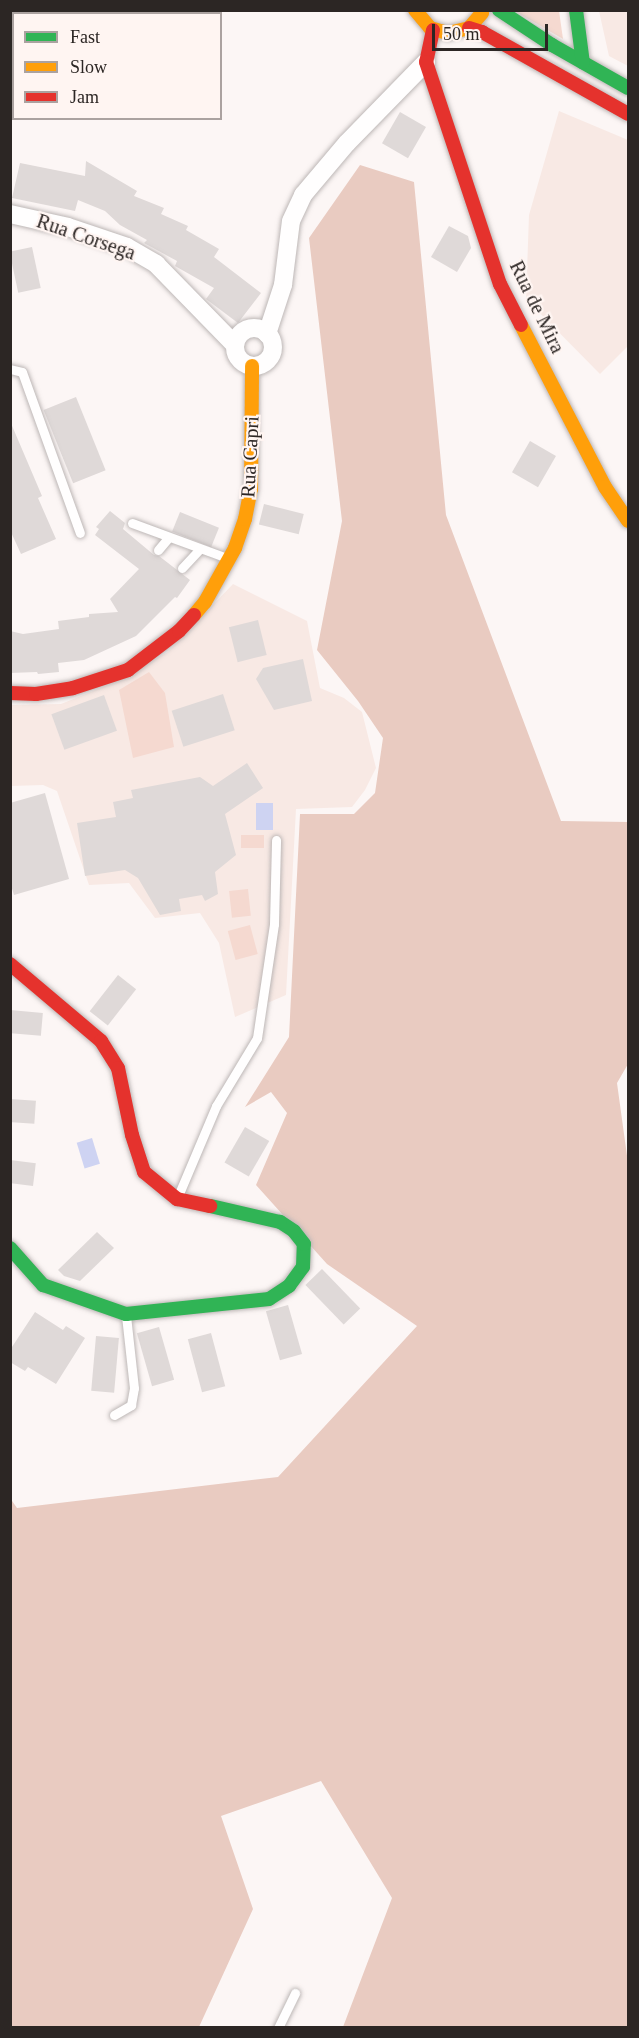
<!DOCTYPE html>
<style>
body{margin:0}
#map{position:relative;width:639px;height:2038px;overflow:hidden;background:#fcf6f5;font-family:"Times New Roman",serif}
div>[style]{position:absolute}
.built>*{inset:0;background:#f8e9e4}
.green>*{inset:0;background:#f5d9d0;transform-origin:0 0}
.forest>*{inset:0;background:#e9cbc1}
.water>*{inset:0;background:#ced3f2;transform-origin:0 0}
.building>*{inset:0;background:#dfd9d8;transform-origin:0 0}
.roads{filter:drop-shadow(0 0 2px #bdb7b6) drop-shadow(0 0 2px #bdb7b6)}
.lane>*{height:9px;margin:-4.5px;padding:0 4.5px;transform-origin:4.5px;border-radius:4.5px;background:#fffefe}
.street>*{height:18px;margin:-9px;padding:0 9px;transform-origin:9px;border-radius:9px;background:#fffefe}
.street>.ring{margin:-9px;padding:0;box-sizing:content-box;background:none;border:18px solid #fffefe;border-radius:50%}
.fast>*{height:14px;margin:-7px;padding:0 7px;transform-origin:7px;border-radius:7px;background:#30b455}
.slow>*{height:14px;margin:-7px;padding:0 7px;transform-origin:7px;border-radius:7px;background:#ff9f0a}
.jam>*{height:14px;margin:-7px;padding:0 7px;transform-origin:7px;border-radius:7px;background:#e5322d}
span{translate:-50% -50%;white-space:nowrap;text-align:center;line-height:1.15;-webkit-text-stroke:4.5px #fff5f2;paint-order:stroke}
.street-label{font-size:20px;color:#2c2624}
.frame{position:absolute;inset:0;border:12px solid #2c2624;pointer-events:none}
.legend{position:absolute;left:12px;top:12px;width:210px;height:108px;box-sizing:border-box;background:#fff5f2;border:2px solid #aba2a0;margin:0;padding:8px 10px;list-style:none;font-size:18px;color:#2c2624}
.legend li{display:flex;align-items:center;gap:12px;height:30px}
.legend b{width:30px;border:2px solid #aba2a0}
.scale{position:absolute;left:432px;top:24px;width:116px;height:27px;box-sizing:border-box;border:3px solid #2c2624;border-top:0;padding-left:8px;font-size:18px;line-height:21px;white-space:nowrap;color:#2c2624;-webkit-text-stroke:4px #fff5f2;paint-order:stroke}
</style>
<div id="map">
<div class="built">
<div style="clip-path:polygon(599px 11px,628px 11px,628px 66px,609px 56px)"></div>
<div style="clip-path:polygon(559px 111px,628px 140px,628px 346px,600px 374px,526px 299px,529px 215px)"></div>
<div style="clip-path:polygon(233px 584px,307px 621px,320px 688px,344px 698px,362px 712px,376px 768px,365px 790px,352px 807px,296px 809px,286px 995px,235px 1017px,219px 943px,200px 913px,155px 918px,129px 883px,89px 885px,57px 791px,43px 785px,11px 786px,10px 705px,61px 704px,113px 683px,168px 652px)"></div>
</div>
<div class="green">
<div style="clip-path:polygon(515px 11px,559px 11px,563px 39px)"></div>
<div style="clip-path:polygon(149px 672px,165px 693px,174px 747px,133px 758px,119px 690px)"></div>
<div style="left:241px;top:835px;width:23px;height:13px"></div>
<div style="left:248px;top:889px;width:27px;height:19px;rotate:84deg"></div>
<div style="left:250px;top:925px;width:30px;height:23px;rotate:75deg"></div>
</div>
<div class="forest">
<div style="clip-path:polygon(360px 165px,414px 182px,446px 515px,561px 821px,628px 822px,628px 1064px,617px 1083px,628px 1163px,628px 2027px,343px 2027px,392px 1898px,321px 1781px,221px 1816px,253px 1909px,199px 2027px,11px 2027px,10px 1498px,17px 1508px,278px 1477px,417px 1326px,327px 1264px,256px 1185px,287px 1113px,271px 1092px,245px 1107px,289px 1037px,300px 814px,354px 814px,375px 793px,383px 738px,358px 701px,317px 650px,342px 521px,309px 238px)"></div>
</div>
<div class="water">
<div style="left:256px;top:803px;width:17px;height:27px"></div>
<div style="left:92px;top:1138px;width:27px;height:16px;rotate:73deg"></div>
</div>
<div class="building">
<div style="left:400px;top:112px;width:30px;height:36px;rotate:30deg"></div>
<div style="clip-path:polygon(86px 161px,137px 191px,134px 196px,164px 208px,161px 214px,188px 226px,186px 230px,219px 249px,214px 257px,261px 293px,238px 323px,206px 299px,214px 288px,175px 266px,177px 261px,144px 243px,147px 240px,120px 225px,105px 211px,78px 200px,75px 211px,12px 198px,20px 163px,85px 176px)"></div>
<div style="clip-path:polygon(449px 226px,468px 236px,471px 248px,457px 272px,431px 257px)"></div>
<div style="left:32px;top:247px;width:42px;height:23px;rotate:78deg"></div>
<div style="left:76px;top:397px;width:79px;height:35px;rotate:68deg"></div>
<div style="clip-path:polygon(10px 421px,42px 496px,38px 498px,56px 539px,21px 554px,10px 530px)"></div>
<div style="left:530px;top:441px;width:30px;height:36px;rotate:30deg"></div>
<div style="left:264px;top:504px;width:41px;height:21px;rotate:14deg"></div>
<div style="clip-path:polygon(110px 511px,125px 523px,123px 529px,154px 555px,159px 556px,190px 580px,177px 598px,175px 597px,136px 636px,84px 660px,58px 663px,59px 672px,38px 674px,37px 672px,10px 673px,10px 631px,23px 634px,59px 629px,58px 621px,89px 617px,89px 614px,118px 612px,110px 599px,139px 569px,95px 535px,99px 529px,96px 527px)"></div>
<div style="left:180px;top:512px;width:42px;height:21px;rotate:22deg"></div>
<div style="left:258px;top:620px;width:36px;height:30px;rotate:76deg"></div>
<div style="clip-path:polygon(303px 659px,312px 701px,274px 710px,256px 679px,263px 668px)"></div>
<div style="left:223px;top:694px;width:38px;height:54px;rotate:72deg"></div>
<div style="left:104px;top:695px;width:38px;height:56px;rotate:70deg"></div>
<div style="clip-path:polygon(247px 763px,263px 788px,225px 814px,236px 855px,215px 872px,218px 894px,205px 901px,202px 895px,179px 899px,181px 911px,160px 915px,138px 878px,125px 870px,85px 876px,77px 823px,116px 817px,113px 802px,133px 798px,131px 790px,200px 777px,213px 786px)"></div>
<div style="clip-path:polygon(45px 793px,69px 879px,14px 895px,10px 882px,10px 803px)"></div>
<div style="left:118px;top:975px;width:23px;height:46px;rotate:38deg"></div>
<div style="left:10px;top:1010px;width:33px;height:23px;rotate:5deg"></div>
<div style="left:10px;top:1099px;width:26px;height:23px;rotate:4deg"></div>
<div style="left:245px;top:1127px;width:28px;height:41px;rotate:30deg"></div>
<div style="left:10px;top:1160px;width:26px;height:23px;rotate:7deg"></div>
<div style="clip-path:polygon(97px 1232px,114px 1248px,80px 1281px,64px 1276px,58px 1270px)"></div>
<div style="left:322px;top:1269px;width:55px;height:23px;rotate:46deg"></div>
<div style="left:288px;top:1305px;width:51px;height:23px;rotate:74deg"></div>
<div style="clip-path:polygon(35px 1312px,63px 1330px,66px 1326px,85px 1338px,56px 1384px,28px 1367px,25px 1371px,10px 1362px,10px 1350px)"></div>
<div style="left:159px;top:1327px;width:55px;height:23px;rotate:74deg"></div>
<div style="left:211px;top:1333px;width:55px;height:24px;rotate:75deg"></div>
<div style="left:96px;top:1336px;width:23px;height:55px;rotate:5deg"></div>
</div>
<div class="roads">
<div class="lane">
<div style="left:10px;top:369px;width:12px;rotate:14deg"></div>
<div style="left:22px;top:372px;width:171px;rotate:70.2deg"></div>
<div style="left:132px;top:523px;width:101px;rotate:20.2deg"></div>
<div style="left:158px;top:550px;width:16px;rotate:-50deg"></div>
<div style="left:182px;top:568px;width:26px;rotate:-47deg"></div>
<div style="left:178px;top:1196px;width:98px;rotate:-67.1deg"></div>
<div style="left:216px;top:1106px;width:79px;rotate:-58.9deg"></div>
<div style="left:257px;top:1038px;width:115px;rotate:-81.5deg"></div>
<div style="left:274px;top:924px;width:84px;rotate:-88.6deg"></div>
<div style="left:114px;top:1415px;width:20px;rotate:-30deg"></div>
<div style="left:131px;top:1405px;width:17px;rotate:-80deg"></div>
<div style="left:134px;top:1388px;width:72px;rotate:-96.3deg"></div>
<div style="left:278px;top:2028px;width:39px;rotate:-64deg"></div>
</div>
<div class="street">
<div style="left:10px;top:214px;width:59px;rotate:12.6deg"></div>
<div style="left:68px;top:227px;width:62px;rotate:18.7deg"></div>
<div style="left:127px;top:247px;width:34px;rotate:30deg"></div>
<div style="left:156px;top:264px;width:113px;rotate:45.7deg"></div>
<div class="ring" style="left:235px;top:328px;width:20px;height:20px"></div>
<div style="left:267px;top:334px;width:52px;rotate:-71.9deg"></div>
<div style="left:283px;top:285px;width:64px;rotate:-82.9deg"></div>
<div style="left:291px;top:221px;width:29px;rotate:-65deg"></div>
<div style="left:303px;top:195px;width:68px;rotate:-49.8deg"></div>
<div style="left:347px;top:143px;width:113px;rotate:-45.7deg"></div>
</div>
<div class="fast">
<div style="left:499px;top:10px;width:64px;rotate:33.4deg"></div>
<div style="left:552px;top:45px;width:87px;rotate:29.5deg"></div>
<div style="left:576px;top:10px;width:53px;rotate:82.5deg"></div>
<div style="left:10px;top:1248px;width:50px;rotate:48.3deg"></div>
<div style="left:43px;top:1285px;width:88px;rotate:19.3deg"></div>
<div style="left:126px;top:1314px;width:144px;rotate:-6deg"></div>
<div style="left:269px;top:1299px;width:24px;rotate:-33deg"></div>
<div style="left:289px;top:1286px;width:24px;rotate:-54deg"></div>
<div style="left:303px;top:1267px;width:23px;rotate:-88deg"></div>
<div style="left:304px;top:1244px;width:16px;rotate:-128deg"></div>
<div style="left:294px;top:1231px;width:17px;rotate:-147deg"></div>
<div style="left:280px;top:1222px;width:72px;rotate:-167.1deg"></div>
</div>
<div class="slow">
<div style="left:415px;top:10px;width:23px;rotate:50deg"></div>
<div style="left:430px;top:28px;width:19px;rotate:16deg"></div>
<div style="left:448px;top:33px;width:22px;rotate:-13deg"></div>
<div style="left:469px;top:28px;width:20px;rotate:-49deg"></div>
<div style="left:521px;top:325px;width:182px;rotate:62.6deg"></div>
<div style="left:605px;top:487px;width:41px;rotate:55.9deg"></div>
<div style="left:194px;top:615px;width:17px;rotate:-50deg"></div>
<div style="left:205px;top:602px;width:62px;rotate:-60.9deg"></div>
<div style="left:235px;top:548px;width:31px;rotate:-71deg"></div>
<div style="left:245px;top:519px;width:31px;rotate:-79deg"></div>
<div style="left:251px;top:489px;width:123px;rotate:-89.5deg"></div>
</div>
<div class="jam">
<div style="left:469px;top:28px;width:14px;rotate:17deg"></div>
<div style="left:482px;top:32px;width:167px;rotate:29.3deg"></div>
<div style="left:433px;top:30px;width:33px;rotate:102deg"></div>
<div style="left:426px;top:62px;width:234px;rotate:71.6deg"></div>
<div style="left:500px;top:284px;width:46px;rotate:62.9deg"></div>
<div style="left:10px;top:693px;width:26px;rotate:2deg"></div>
<div style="left:36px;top:694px;width:37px;rotate:-9deg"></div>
<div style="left:73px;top:688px;width:58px;rotate:-18.1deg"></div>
<div style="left:128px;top:670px;width:64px;rotate:-37.4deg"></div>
<div style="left:179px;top:631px;width:22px;rotate:-47deg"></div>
<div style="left:10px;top:964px;width:119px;rotate:40.2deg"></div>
<div style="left:101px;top:1041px;width:32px;rotate:58deg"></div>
<div style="left:118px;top:1068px;width:68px;rotate:78.2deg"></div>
<div style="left:132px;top:1135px;width:39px;rotate:72deg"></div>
<div style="left:144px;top:1172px;width:43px;rotate:39.3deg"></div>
<div style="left:177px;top:1199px;width:34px;rotate:12deg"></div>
</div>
</div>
<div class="street-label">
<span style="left:86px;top:237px;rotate:19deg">Rua Corsega</span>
<span style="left:537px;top:307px;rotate:64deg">Rua de Mira</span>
<span style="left:250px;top:457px;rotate:-87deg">Rua Capri</span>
</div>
<div class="frame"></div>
<ul class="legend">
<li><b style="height:8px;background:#30b455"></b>Fast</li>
<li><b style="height:8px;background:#ff9f0a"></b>Slow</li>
<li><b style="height:8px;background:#e5322d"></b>Jam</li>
</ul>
<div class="scale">50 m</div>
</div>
